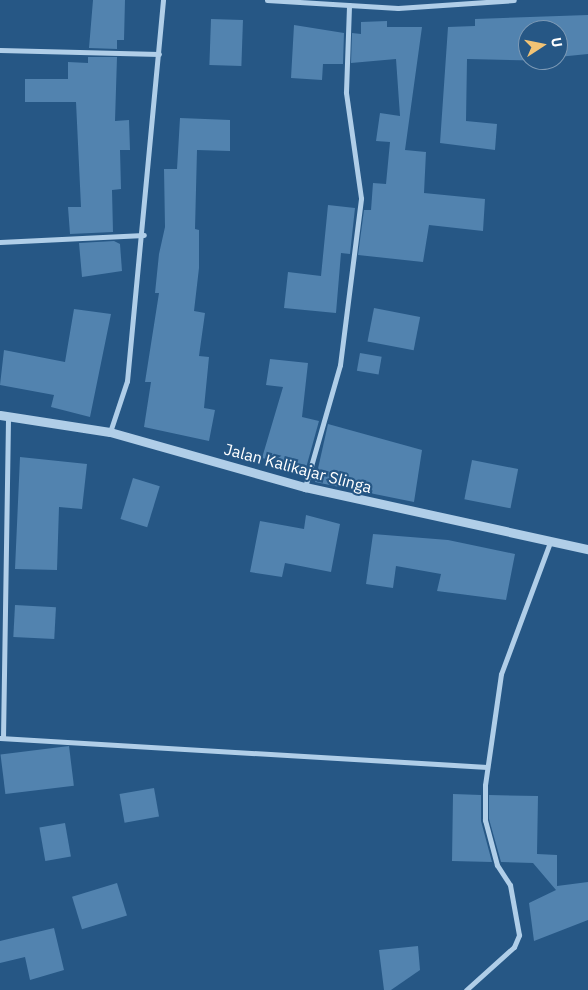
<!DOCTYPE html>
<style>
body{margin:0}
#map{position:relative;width:588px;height:990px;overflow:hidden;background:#265785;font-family:"IBM Plex Sans",sans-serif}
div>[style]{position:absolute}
.building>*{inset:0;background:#5283af;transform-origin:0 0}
.minor>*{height:5px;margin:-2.5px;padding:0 2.5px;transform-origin:2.5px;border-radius:2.5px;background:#b0cee8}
.tertiary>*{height:9px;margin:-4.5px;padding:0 4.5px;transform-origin:4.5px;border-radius:4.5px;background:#b0cee8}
span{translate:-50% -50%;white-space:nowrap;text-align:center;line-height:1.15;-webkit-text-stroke:4.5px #265785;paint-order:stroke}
.street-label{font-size:16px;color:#fff}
.north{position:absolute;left:518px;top:20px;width:50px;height:50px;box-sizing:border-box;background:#265785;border:1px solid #7d9ab6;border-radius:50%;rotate:79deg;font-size:14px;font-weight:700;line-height:20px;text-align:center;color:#fff}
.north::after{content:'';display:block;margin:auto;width:18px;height:22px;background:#f1c375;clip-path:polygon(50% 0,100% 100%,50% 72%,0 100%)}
</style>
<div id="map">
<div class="building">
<div style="clip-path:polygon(93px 0,125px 0,124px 40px,117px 40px,117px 49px,89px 48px)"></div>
<div style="clip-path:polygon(588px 15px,588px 54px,558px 57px,558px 30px,528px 30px,528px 60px,555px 61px,467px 59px,466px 121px,497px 124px,495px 150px,440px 143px,448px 27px,475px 26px,475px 19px)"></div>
<div style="left:211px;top:19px;width:32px;height:46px;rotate:2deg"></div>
<div style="clip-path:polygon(387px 21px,387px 27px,422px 27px,405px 150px,426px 152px,424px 193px,485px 199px,483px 231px,429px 225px,423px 262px,358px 255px,364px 210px,371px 210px,373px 183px,386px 184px,390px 142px,376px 141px,380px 113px,400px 116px,396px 59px,351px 63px,352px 33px,361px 34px,361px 22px)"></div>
<div style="clip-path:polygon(294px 25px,344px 33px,343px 64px,323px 64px,322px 80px,291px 78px)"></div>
<div style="clip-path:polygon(88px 57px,117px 57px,115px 121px,129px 120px,130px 150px,120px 150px,121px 189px,112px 190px,113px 232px,70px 234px,68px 207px,81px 207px,76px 102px,25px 102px,25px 79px,68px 79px,68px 62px,88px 63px)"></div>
<div style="clip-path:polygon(180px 118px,230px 120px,230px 151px,197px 150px,195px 229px,199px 230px,199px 268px,194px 311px,205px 313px,199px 356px,209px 357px,204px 408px,215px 410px,209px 441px,144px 427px,151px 382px,145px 382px,159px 293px,155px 293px,159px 254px,165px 227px,164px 169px,177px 169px)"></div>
<div style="clip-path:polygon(328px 205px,355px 208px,350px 254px,341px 253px,336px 313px,284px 308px,288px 272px,321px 276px)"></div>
<div style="clip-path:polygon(114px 241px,120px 244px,122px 271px,82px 277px,79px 243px)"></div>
<div style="left:374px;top:308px;width:47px;height:34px;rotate:11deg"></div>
<div style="clip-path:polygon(74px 309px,111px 314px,90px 417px,51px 407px,54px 395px,0 385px,4px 350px,65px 362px)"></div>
<div style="left:360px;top:353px;width:22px;height:18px;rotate:10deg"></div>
<div style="clip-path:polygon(270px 359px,308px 363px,302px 417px,319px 421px,306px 468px,262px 458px,283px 387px,266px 385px)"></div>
<div style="clip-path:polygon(328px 424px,422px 450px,414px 502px,315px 482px)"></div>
<div style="clip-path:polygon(20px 457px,87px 464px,82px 509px,59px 507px,57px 570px,15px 569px)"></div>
<div style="left:472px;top:460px;width:47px;height:40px;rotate:11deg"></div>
<div style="left:133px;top:478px;width:28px;height:43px;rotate:17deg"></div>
<div style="clip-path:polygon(306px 515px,340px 524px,331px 572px,285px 563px,282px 577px,250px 572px,260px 521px,304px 529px)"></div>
<div style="clip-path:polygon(373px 534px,448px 540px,515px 554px,506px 600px,437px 591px,441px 574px,396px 566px,393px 588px,366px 584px)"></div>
<div style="left:15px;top:605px;width:41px;height:32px;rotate:3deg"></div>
<div style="left:69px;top:746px;width:40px;height:69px;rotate:83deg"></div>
<div style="left:154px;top:788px;width:29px;height:35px;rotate:80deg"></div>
<div style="clip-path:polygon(453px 794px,481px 795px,481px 821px,492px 862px,452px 861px)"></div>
<div style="clip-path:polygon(489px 795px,538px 796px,537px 854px,557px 855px,557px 886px,588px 882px,588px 920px,534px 941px,529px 903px,556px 890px,533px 863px,501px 862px,489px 819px)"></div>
<div style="left:65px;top:823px;width:34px;height:26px;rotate:80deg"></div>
<div style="left:117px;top:883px;width:34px;height:47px;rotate:73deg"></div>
<div style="clip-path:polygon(54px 928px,64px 970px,30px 980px,25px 957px,0 963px,0 941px)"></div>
<div style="clip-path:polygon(418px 946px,420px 970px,391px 990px,384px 990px,379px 950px)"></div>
</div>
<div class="minor">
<div style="left:267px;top:0;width:131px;rotate:3.5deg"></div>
<div style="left:398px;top:8px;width:116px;rotate:-3.9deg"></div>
<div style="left:0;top:50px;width:159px;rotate:1.4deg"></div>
<div style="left:0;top:242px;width:144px;rotate:-2.8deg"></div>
<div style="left:110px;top:432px;width:54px;rotate:-71.6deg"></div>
<div style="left:127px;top:381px;width:383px;rotate:-84.6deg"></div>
<div style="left:305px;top:487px;width:127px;rotate:-74deg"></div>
<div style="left:340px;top:365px;width:168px;rotate:-82.8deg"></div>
<div style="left:361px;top:198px;width:107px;rotate:-98.1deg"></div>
<div style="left:346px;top:92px;width:87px;rotate:-88deg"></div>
<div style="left:0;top:738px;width:488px;rotate:3.4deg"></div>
<div style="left:3px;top:738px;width:321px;rotate:-89.1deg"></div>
<div style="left:466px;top:990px;width:64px;rotate:-41.9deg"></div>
<div style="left:514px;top:947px;width:13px;rotate:-67deg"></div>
<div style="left:519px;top:935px;width:51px;rotate:-100.2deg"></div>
<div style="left:510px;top:885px;width:24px;rotate:-123deg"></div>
<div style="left:497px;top:865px;width:47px;rotate:-104.9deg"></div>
<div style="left:485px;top:820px;width:35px;rotate:-90deg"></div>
<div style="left:485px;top:785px;width:112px;rotate:-81.8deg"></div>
<div style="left:501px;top:674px;width:141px;rotate:-69.6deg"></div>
</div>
<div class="tertiary">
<div style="left:0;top:415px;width:111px;rotate:8.8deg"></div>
<div style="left:110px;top:432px;width:203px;rotate:15.8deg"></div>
<div style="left:305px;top:487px;width:290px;rotate:12.4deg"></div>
</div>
<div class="street-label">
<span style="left:298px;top:468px;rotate:15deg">Jalan Kalikajar Slinga</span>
</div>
<div class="north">U</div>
</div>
